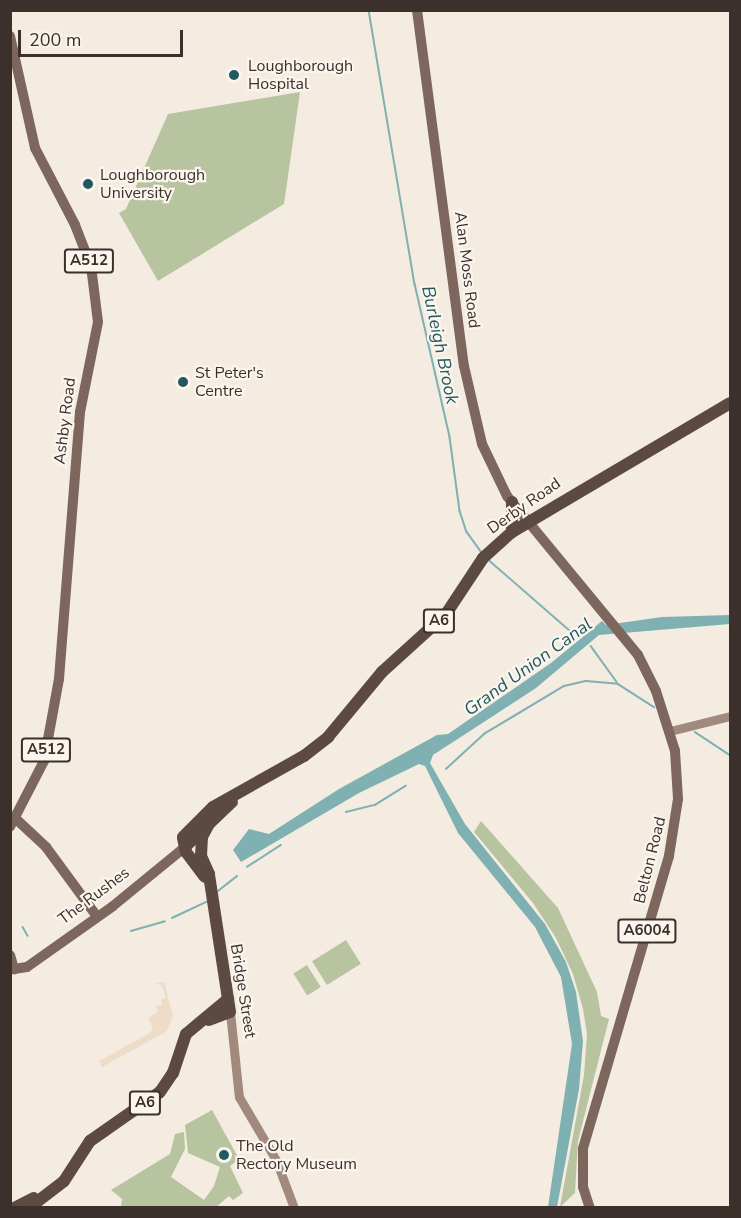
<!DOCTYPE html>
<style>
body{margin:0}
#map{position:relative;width:741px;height:1218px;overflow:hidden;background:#f4ebe1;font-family:"Nunito Sans",sans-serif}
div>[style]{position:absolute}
.green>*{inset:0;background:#b8c4a0;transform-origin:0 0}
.plaza>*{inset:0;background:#ecdcc8}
.water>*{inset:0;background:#7fb0b2}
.stream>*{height:1.5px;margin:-0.75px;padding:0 0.75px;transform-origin:0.75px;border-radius:0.75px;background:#7fb0b2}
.secondary>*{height:9px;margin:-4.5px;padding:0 4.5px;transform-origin:4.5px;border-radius:4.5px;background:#a18a7d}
.primary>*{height:10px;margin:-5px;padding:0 5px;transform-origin:5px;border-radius:5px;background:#7d675c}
.highway>*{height:12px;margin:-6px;padding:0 6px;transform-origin:6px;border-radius:6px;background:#5c4a42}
.dots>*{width:16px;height:16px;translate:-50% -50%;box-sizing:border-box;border:3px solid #fbf5ee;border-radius:50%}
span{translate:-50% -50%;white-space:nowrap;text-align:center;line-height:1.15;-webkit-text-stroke:4.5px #fbf5ee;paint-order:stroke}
.shield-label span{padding:2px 4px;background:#fbf5ee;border:2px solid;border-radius:4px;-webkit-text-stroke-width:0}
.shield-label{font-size:15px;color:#3b302b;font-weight:700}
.poi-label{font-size:16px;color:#3b302b}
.left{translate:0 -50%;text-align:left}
.street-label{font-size:16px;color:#3b302b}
.water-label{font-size:18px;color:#1f5a5e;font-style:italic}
.frame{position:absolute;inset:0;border:12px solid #3b302b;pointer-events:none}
.scale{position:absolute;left:18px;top:30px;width:165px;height:27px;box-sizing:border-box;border:3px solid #3b302b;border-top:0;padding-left:8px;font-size:18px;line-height:21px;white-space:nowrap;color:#3b302b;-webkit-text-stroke:4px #fbf5ee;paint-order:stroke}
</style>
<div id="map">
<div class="green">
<div style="clip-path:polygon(300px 92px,284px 204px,158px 281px,119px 213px,126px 209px,168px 114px)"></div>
<div style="clip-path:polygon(481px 821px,558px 908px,597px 992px,601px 1016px,609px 1019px,578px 1141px,575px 1193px,560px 1207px,584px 1075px,587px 1034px,583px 1009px,573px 974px,556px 938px,533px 903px,474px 832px)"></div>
<div style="left:346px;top:940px;width:28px;height:40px;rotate:58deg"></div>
<div style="left:307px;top:965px;width:26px;height:16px;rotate:58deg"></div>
<div style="clip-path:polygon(212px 1110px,239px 1159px,230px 1166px,243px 1193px,233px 1200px,229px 1196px,216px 1207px,121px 1207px,122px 1199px,111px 1190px,170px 1154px,175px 1134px,184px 1132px,185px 1149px,171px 1177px,204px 1200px,214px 1186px,220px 1167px,188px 1153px,185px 1125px)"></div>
</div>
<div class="plaza">
<div style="clip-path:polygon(164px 982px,173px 1016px,167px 1031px,102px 1067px,99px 1061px,150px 1033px,153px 1028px,148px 1018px,158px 1012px,156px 1006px,162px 1005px,161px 1000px,166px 998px,162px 985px,155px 984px)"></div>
</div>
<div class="water">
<div style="clip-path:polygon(730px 615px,730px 624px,599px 635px,536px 688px,433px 755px,430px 763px,465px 824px,545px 924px,566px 962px,576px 992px,583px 1041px,579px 1089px,557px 1207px,548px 1207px,572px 1044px,561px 977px,535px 927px,458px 833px,425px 766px,419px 764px,359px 793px,241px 862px,233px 850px,249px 829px,269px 834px,339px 789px,437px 735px,448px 734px,551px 663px,602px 621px,606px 625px,662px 617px)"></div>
</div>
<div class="stream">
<div style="left:369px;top:10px;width:278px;rotate:80.5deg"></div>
<div style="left:415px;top:284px;width:157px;rotate:77.1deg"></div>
<div style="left:450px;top:437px;width:75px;rotate:82.3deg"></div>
<div style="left:460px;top:511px;width:22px;rotate:72deg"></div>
<div style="left:467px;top:532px;width:26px;rotate:54deg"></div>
<div style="left:490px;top:561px;width:116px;rotate:41.1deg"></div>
<div style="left:591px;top:646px;width:44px;rotate:54.2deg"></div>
<div style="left:695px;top:732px;width:42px;rotate:33.3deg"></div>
<div style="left:446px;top:769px;width:52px;rotate:-42.6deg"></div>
<div style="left:484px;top:734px;width:93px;rotate:-31deg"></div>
<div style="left:564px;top:686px;width:23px;rotate:-13deg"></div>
<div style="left:586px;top:681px;width:32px;rotate:5deg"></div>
<div style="left:618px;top:684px;width:43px;rotate:32.6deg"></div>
<div style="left:346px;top:812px;width:30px;rotate:-14deg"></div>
<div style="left:375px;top:805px;width:36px;rotate:-32deg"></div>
<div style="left:247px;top:867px;width:40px;rotate:-32.9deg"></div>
<div style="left:218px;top:891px;width:24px;rotate:-38deg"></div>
<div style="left:172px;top:918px;width:38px;rotate:-25deg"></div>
<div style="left:23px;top:927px;width:10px;rotate:61deg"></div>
<div style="left:131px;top:931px;width:35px;rotate:-16deg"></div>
</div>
<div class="secondary">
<div style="left:670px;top:731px;width:62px;rotate:-14deg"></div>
<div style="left:230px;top:1012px;width:85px;rotate:84deg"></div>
<div style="left:239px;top:1097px;width:73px;rotate:59.6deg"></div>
<div style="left:276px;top:1160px;width:51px;rotate:69.4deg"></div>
</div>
<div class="primary">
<div style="left:417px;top:10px;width:359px;rotate:82.5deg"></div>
<div style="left:464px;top:366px;width:80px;rotate:77deg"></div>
<div style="left:482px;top:444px;width:58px;rotate:64.3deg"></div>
<div style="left:507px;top:496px;width:206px;rotate:50.5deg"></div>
<div style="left:638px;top:655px;width:40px;rotate:63.4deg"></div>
<div style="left:656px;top:691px;width:63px;rotate:72.4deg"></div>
<div style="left:675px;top:751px;width:48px;rotate:86.4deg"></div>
<div style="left:678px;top:799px;width:58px;rotate:99deg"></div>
<div style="left:669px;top:856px;width:305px;rotate:106.4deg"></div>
<div style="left:583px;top:1149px;width:38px;rotate:90deg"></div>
<div style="left:583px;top:1187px;width:22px;rotate:72deg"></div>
<div style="left:10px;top:36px;width:115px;rotate:77.4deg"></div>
<div style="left:35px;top:148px;width:87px;rotate:62.5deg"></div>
<div style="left:75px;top:225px;width:44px;rotate:68.7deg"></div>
<div style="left:91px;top:266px;width:56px;rotate:82.9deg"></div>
<div style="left:98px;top:322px;width:92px;rotate:101.3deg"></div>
<div style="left:80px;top:412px;width:268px;rotate:94.5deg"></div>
<div style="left:59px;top:679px;width:83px;rotate:100.4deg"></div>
<div style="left:44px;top:761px;width:74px;rotate:117.3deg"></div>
<div style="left:16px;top:819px;width:41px;rotate:43deg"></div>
<div style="left:46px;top:847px;width:84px;rotate:53.7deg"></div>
<div style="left:10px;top:955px;width:15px;rotate:74deg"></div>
<div style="left:14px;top:969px;width:13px;rotate:-9deg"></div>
<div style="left:27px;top:967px;width:105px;rotate:-35.3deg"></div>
<div style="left:113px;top:906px;width:93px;rotate:-39.3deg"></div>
</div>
<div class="highway">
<div style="left:512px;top:502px;width:30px;rotate:90deg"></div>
<div style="left:183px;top:837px;width:42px;rotate:-45deg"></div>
<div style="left:213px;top:807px;width:104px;rotate:-29.3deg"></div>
<div style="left:304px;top:756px;width:31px;rotate:-38deg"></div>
<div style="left:328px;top:737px;width:85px;rotate:-50.3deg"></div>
<div style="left:382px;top:672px;width:86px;rotate:-42.2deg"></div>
<div style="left:446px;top:614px;width:67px;rotate:-56.5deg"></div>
<div style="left:483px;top:558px;width:39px;rotate:-42deg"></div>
<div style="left:512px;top:532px;width:253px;rotate:-30.6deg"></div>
<div style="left:183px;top:838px;width:14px;rotate:78deg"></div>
<div style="left:186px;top:852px;width:31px;rotate:53deg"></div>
<div style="left:185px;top:847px;width:65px;rotate:-43.8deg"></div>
<div style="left:209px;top:1020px;width:22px;rotate:-21deg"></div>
<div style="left:230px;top:1012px;width:140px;rotate:-98.7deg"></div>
<div style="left:209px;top:874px;width:20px;rotate:-114deg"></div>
<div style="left:201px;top:856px;width:19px;rotate:-87deg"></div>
<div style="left:202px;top:837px;width:17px;rotate:-62deg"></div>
<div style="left:14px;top:1208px;width:22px;rotate:-27deg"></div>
<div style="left:29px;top:1208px;width:44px;rotate:-37.6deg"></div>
<div style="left:64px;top:1181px;width:48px;rotate:-57deg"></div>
<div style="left:90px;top:1141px;width:85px;rotate:-35deg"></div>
<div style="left:160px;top:1092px;width:23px;rotate:-56deg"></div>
<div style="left:173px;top:1073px;width:41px;rotate:-71.6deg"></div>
<div style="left:186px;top:1034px;width:55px;rotate:-39.8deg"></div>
</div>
<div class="dots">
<div style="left:234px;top:75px;background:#1f5a5e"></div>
<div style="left:88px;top:184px;background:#1f5a5e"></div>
<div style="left:183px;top:382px;background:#1f5a5e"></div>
<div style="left:224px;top:1155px;background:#1f5a5e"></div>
</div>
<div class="shield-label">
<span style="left:89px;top:261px">A512</span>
<span style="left:439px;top:621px">A6</span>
<span style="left:46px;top:750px">A512</span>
<span style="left:647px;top:931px">A6004</span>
<span style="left:145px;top:1103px">A6</span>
</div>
<div class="poi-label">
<span class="left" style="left:248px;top:75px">Loughborough<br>Hospital</span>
<span class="left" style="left:100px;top:184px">Loughborough<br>University</span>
<span class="left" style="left:195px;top:382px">St Peter's<br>Centre</span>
<span class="left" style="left:236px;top:1155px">The Old<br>Rectory Museum</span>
</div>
<div class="street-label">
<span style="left:467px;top:270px;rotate:83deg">Alan Moss Road</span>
<span style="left:65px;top:421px;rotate:-83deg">Ashby Road</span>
<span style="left:524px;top:506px;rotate:-35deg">Derby Road</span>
<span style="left:650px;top:860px;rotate:-76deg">Belton Road</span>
<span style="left:94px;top:896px;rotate:-37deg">The Rushes</span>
<span style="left:243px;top:991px;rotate:81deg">Bridge Street</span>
</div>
<div class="water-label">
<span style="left:440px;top:345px;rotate:78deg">Burleigh Brook</span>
<span style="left:528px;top:667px;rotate:-36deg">Grand Union Canal</span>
</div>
<div class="frame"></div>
<div class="scale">200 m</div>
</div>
